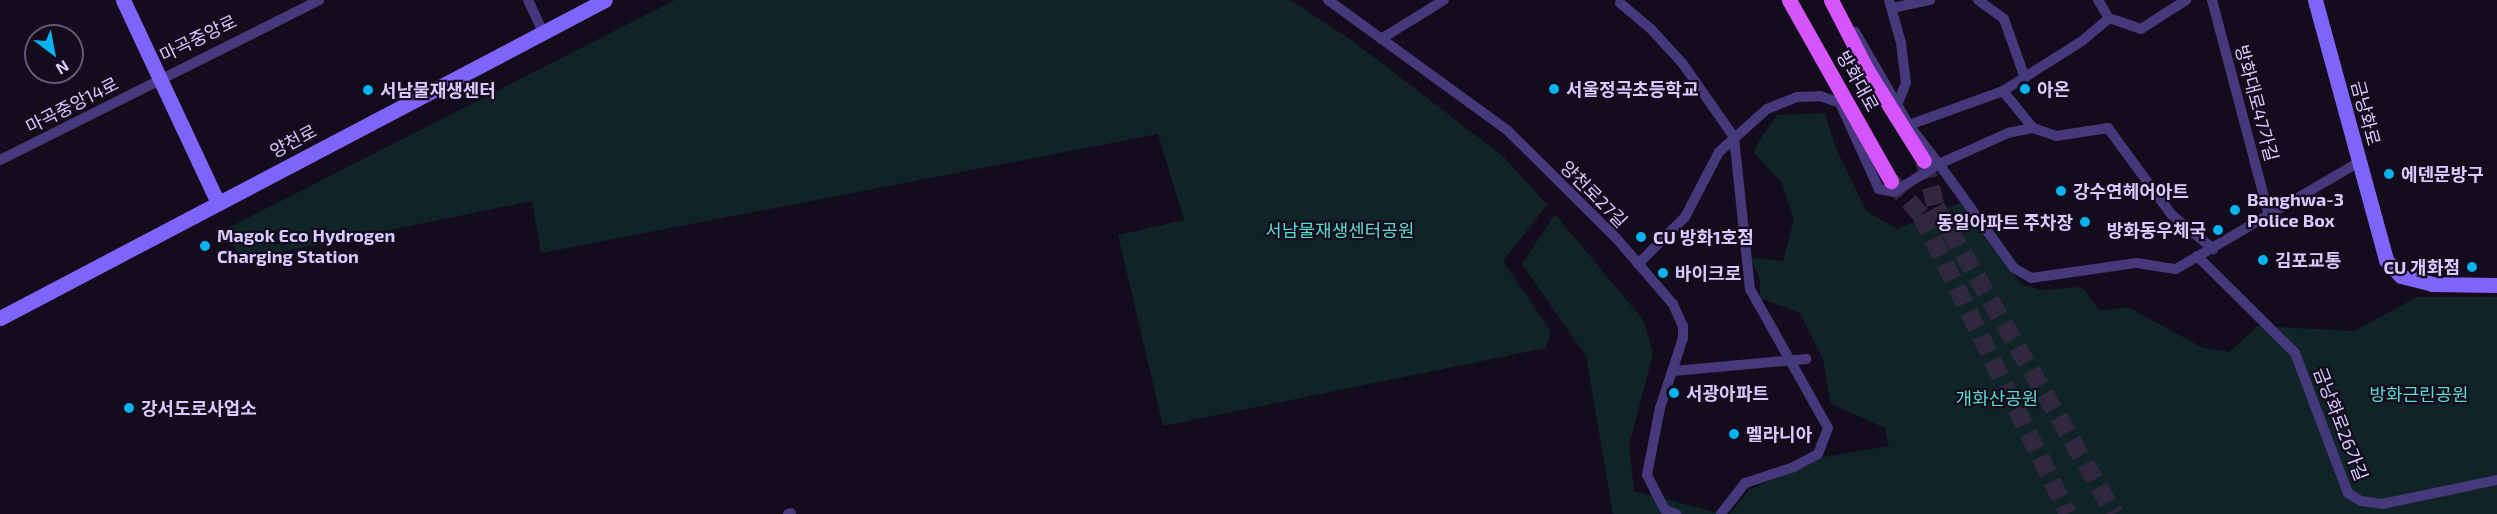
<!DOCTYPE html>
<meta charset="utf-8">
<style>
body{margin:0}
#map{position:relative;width:2497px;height:514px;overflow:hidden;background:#120c1d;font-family:"Exo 2","Noto Sans KR",sans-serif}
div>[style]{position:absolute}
.green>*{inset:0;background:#102427}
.highway-tunnel>*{height:18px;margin-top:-9px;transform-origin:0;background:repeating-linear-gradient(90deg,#30283f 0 18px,transparent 0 27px)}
.street>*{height:10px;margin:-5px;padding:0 5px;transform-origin:5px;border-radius:5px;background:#45387b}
.secondary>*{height:15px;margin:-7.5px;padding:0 7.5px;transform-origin:7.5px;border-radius:7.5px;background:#7e64fb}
.primary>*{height:15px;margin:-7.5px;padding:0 7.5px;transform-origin:7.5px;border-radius:7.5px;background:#d654fb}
.dots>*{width:16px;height:16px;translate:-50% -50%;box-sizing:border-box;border:3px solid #120c1d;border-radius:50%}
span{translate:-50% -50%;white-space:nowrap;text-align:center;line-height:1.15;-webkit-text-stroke:4.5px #120c1d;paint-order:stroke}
.street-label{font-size:18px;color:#d8cafe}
.poi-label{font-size:18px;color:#d8cafe;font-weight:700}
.left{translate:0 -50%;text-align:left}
.right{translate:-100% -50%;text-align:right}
.park-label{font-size:18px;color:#59dbce}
.north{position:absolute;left:24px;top:24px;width:60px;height:60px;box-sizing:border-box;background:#120c1d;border:2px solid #615877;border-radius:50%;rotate:148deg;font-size:16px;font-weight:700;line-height:24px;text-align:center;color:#d8cafe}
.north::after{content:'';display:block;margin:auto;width:21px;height:27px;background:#06b3ee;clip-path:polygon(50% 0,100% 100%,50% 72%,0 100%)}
</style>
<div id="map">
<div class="green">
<div style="clip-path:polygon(675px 0,1290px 0,1354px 42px,1504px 157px,1547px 205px,1503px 261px,1551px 332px,1546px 348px,1163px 426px,1118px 235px,1184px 220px,1158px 134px,541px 253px,532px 201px,242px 260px,224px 230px)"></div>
<div style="clip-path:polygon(1825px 113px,1835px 146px,1866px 211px,1897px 229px,1962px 202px,2021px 284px,2042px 290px,2082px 287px,2100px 311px,2128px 307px,2201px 347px,2229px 352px,2258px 326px,2354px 331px,2417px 297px,2497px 297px,2497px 514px,1730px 514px,1749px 490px,1824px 457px,1889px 446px,1885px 428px,1831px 404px,1823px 359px,1800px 313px,1760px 298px,1760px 280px,1751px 258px,1783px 261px,1794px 219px,1782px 183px,1754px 153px,1759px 141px,1777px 115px)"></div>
<div style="clip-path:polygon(1555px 214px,1644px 321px,1653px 354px,1629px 445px,1634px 491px,1723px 514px,1613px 514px,1586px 356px,1522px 264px)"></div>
</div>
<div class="highway-tunnel">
<div style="left:1924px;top:161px;width:48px;rotate:75.4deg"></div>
<div style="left:1936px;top:207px;width:355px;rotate:59.8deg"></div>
<div style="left:1891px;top:181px;width:45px;rotate:48.6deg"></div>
<div style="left:1921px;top:215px;width:333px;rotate:63.8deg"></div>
</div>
<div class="street">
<div style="left:528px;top:0;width:35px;rotate:65deg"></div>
<div style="left:1328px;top:0;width:223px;rotate:36deg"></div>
<div style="left:1508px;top:131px;width:153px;rotate:44.7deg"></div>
<div style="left:1617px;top:239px;width:86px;rotate:49.3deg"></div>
<div style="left:1673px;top:304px;width:24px;rotate:66deg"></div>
<div style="left:1683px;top:326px;width:12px;rotate:90deg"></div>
<div style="left:1683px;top:338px;width:74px;rotate:108.2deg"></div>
<div style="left:1660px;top:408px;width:68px;rotate:101deg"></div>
<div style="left:1647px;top:475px;width:39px;rotate:63deg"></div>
<div style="left:1665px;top:510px;width:12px;rotate:20deg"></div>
<div style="left:1889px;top:0;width:45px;rotate:74.4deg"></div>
<div style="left:1901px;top:43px;width:40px;rotate:82.9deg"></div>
<div style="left:1906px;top:83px;width:22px;rotate:112deg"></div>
<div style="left:1978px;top:0;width:32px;rotate:36deg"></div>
<div style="left:2004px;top:19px;width:63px;rotate:70.4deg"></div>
<div style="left:2098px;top:0;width:21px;rotate:59deg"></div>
<div style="left:2212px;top:0;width:222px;rotate:75.2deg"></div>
<div style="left:1620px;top:3px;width:40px;rotate:40deg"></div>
<div style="left:1651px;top:29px;width:47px;rotate:47.6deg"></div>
<div style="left:1683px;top:64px;width:89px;rotate:55.1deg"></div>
<div style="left:1734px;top:137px;width:153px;rotate:84deg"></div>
<div style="left:1750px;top:289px;width:159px;rotate:60.7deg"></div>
<div style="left:1828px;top:428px;width:28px;rotate:111deg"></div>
<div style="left:1818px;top:454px;width:27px;rotate:152deg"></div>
<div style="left:1794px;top:467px;width:52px;rotate:161.9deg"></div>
<div style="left:1745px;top:483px;width:39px;rotate:128deg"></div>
<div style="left:1892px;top:8px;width:39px;rotate:-12deg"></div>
<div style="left:2109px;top:18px;width:34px;rotate:19deg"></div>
<div style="left:2141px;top:29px;width:54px;rotate:-32.8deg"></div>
<div style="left:1381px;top:39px;width:74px;rotate:-31.8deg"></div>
<div style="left:2003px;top:91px;width:48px;rotate:51deg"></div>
<div style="left:2033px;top:128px;width:24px;rotate:19deg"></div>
<div style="left:2056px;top:136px;width:53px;rotate:-8.7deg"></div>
<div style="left:2108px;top:128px;width:107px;rotate:53.8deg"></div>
<div style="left:2171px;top:214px;width:55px;rotate:39.8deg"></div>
<div style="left:1839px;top:101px;width:97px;rotate:65.6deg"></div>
<div style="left:1879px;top:189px;width:15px;rotate:11deg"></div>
<div style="left:1894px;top:192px;width:53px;rotate:-31.9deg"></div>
<div style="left:1939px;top:164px;width:49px;rotate:-127.6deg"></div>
<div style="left:1909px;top:125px;width:108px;rotate:-120.1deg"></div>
<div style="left:1909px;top:125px;width:100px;rotate:-19.9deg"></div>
<div style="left:2003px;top:91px;width:93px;rotate:-32.3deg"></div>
<div style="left:2082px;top:41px;width:35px;rotate:-40deg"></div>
<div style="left:2033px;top:128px;width:25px;rotate:169deg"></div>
<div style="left:2008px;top:133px;width:76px;rotate:155.8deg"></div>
<div style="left:1939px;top:164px;width:128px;rotate:54.2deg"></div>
<div style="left:2014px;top:268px;width:20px;rotate:30deg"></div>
<div style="left:2031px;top:278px;width:107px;rotate:-8.1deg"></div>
<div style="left:2137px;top:263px;width:39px;rotate:9deg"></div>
<div style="left:2176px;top:269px;width:212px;rotate:-30.3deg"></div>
<div style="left:0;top:160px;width:357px;rotate:-26.6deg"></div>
<div style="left:2197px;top:256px;width:138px;rotate:44.7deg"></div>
<div style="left:2295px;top:353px;width:150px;rotate:69.3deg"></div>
<div style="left:2348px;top:493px;width:15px;rotate:32deg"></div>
<div style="left:2361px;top:501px;width:21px;rotate:8deg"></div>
<div style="left:2382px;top:504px;width:117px;rotate:-11.8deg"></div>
<div style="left:1638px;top:264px;width:66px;rotate:-45deg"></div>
<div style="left:1685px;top:217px;width:73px;rotate:-62.4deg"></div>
<div style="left:1719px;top:152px;width:64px;rotate:-41.9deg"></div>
<div style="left:1767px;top:109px;width:32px;rotate:-22deg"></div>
<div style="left:1797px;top:97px;width:23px;rotate:-2deg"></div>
<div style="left:1820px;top:96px;width:21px;rotate:19deg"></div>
<div style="left:1674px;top:371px;width:133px;rotate:-5.2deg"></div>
<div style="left:788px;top:514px;width:3px;rotate:-18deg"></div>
</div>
<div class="secondary">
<div style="left:123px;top:0;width:224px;rotate:64.9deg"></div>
<div style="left:2315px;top:0;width:270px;rotate:74.7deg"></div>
<div style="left:2386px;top:260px;width:22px;rotate:47deg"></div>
<div style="left:2401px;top:276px;width:32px;rotate:14deg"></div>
<div style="left:2432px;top:284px;width:65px;rotate:0.9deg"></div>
<div style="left:0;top:318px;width:683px;rotate:-27.73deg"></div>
</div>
<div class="primary">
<div style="left:1789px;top:0;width:208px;rotate:60.6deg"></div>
<div style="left:1831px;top:0;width:79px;rotate:62.8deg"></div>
<div style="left:1867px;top:70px;width:107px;rotate:57.9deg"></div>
</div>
<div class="dots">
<div style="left:1554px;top:89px;background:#06b3ee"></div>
<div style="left:2025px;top:89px;background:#06b3ee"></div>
<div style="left:368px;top:90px;background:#06b3ee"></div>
<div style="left:2389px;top:174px;background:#06b3ee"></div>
<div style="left:2061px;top:191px;background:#06b3ee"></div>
<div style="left:2235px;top:210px;background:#06b3ee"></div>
<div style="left:2085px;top:222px;background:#06b3ee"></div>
<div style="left:2218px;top:230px;background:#06b3ee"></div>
<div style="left:1641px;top:237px;background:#06b3ee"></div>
<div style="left:205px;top:246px;background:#06b3ee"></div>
<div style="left:2263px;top:260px;background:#06b3ee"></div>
<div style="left:2472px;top:267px;background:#06b3ee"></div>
<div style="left:1663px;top:273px;background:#06b3ee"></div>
<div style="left:1674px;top:393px;background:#06b3ee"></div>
<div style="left:129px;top:408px;background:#06b3ee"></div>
<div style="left:1734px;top:434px;background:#06b3ee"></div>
</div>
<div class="street-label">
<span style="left:198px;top:38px;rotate:-26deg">마곡중앙로</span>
<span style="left:1858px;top:81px;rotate:61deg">방화대로</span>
<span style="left:2257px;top:103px;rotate:75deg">방화대로47가길</span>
<span style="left:72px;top:105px;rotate:-27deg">마곡중앙14로</span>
<span style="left:2366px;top:113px;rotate:75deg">금낭화로</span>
<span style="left:293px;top:141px;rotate:-28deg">양천로</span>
<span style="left:1594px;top:194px;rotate:45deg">양천로27길</span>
<span style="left:2341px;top:424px;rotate:69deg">금낭화로26가길</span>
</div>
<div class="poi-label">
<span class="left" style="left:1566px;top:89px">서울정곡초등학교</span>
<span class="left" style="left:2037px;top:89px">아온</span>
<span class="left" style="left:380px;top:90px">서남물재생센터</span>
<span class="left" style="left:2401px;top:174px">에덴문방구</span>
<span class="left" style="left:2073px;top:191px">강수연헤어아트</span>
<span class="left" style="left:2247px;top:210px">Banghwa-3<br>Police Box</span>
<span class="right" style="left:2073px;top:222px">동일아파트 주차장</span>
<span class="right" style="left:2206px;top:230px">방화동우체국</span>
<span class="left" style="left:217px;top:246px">Magok Eco Hydrogen<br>Charging Station</span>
<span class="left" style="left:1653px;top:237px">CU 방화1호점</span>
<span class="left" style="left:2275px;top:260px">김포교통</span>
<span class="right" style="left:2460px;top:267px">CU 개화점</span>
<span class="left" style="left:1675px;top:273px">바이크로</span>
<span class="left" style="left:1686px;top:393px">서광아파트</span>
<span class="left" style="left:141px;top:408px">강서도로사업소</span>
<span class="left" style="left:1746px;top:434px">멜라니아</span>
</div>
<div class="park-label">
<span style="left:1340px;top:230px">서남물재생센터공원</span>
<span style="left:2419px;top:394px">방화근린공원</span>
<span style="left:1997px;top:398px">개화산공원</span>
</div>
<div class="north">N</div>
</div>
